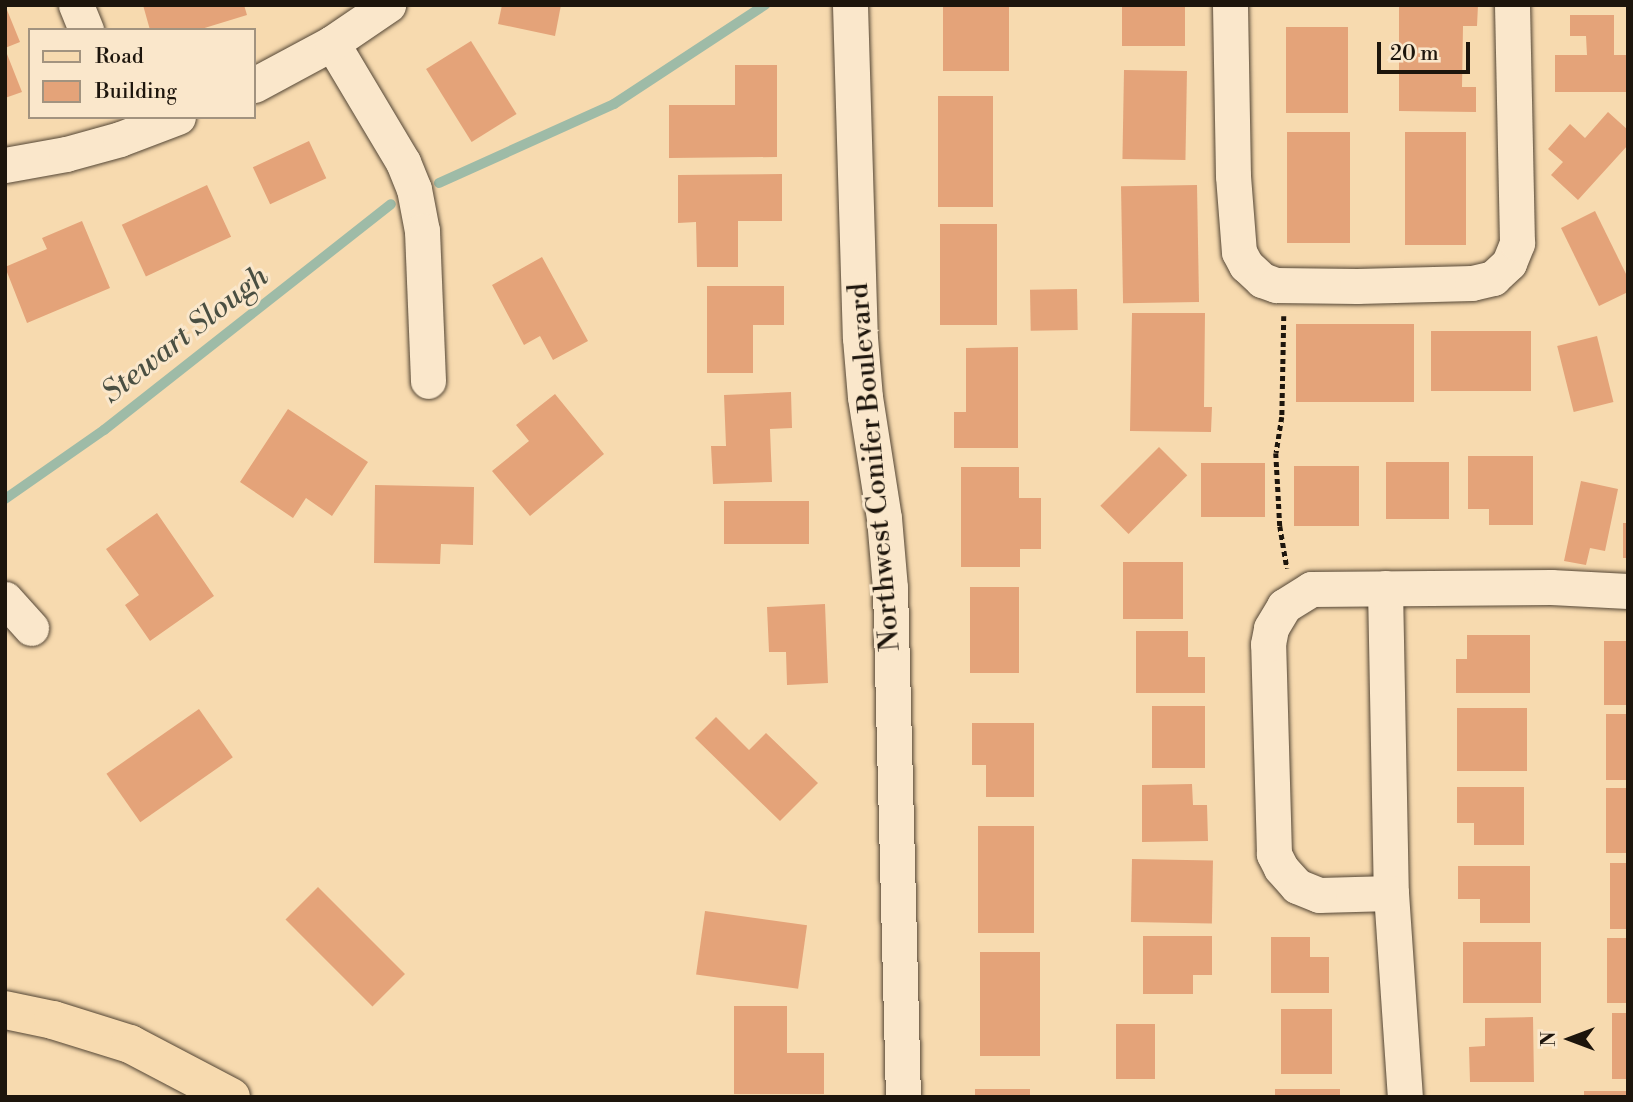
<!DOCTYPE html>
<style>
body{margin:0}
#map{position:relative;width:1633px;height:1102px;overflow:hidden;background:#f7daaf;font-family:"Libre Bodoni",serif}
div>[style]{position:absolute}
.stream>*{height:10px;margin:-5px;padding:0 5px;transform-origin:5px;border-radius:5px;background:#9ebba7}
.building>*{inset:0;background:#e4a379;transform-origin:0 0}
.path>*{height:4.5px;margin-top:-2.25px;transform-origin:0;background:repeating-linear-gradient(90deg,#1d150c 0 5px,transparent 0 8.5px)}
.roads{filter:drop-shadow(0 0 2px #544635) drop-shadow(0 0 2px #544635)}
.minor>*{height:35px;margin:-17.5px;padding:0 17.5px;transform-origin:17.5px;border-radius:17.5px;background:#fae7cb}
.major>*{height:38px;margin:-19px;padding:0 19px;transform-origin:19px;border-radius:19px;background:#f7daaf}
span{translate:-50% -50%;white-space:nowrap;text-align:center;line-height:1.15;-webkit-text-stroke:6px #fae7cb;paint-order:stroke}
.street-label{font-size:28px;color:#1d150c}
.water-label{font-size:30px;color:#4a4f42;font-style:italic}
.frame{position:absolute;inset:0;border:7px solid #1d150c;pointer-events:none}
.legend{position:absolute;left:28px;top:28px;width:228px;height:91px;box-sizing:border-box;background:#fae7cb;border:2px solid #a2937f;margin:0;padding:9px 12px;list-style:none;font-size:21px;color:#1d150c}
.legend li{display:flex;align-items:center;gap:14px;height:35px}
.legend b{width:35px;border:2px solid #a2937f}
.north{position:absolute;left:1535px;top:1004px;width:70px;height:70px;-webkit-text-stroke:5px #fae7cb;paint-order:stroke;rotate:270deg;font-size:19px;font-weight:700;line-height:28px;text-align:center;color:#1d150c}
.north::after{content:'';display:block;margin:auto;width:24px;height:32px;background:#1d150c;clip-path:polygon(50% 0,100% 100%,50% 72%,0 100%)}
.scale{position:absolute;left:1377px;top:42px;width:93px;height:32px;box-sizing:border-box;border:4px solid #1d150c;border-top:0;padding-left:9px;font-size:21px;line-height:24px;white-space:nowrap;color:#1d150c;-webkit-text-stroke:5px #fae7cb;paint-order:stroke}
</style>
<div id="map">
<div class="stream">
<div style="left:439px;top:183px;width:192px;rotate:-24.3deg"></div>
<div style="left:614px;top:104px;width:181px;rotate:-33.3deg"></div>
<div style="left:5px;top:499px;width:121px;rotate:-34.9deg"></div>
<div style="left:104px;top:430px;width:365px;rotate:-38.2deg"></div>
</div>
<div class="building">
<div style="clip-path:polygon(5px 5px,20px 42px,5px 48px)"></div>
<div style="clip-path:polygon(143px 5px,244px 5px,247px 15px,198px 30px,150px 30px)"></div>
<div style="clip-path:polygon(502px 5px,561px 5px,555px 36px,498px 24px)"></div>
<div style="left:943px;top:5px;width:66px;height:66px"></div>
<div style="left:1122px;top:5px;width:63px;height:41px"></div>
<div style="clip-path:polygon(1399px 5px,1478px 5px,1477px 26px,1463px 26px,1462px 87px,1476px 87px,1476px 112px,1399px 111px)"></div>
<div style="clip-path:polygon(1570px 15px,1614px 15px,1614px 55px,1628px 55px,1628px 92px,1555px 92px,1555px 55px,1587px 55px,1586px 36px,1570px 36px)"></div>
<div style="left:1286px;top:27px;width:62px;height:86px"></div>
<div style="left:471px;top:41px;width:86px;height:53px;rotate:58deg"></div>
<div style="clip-path:polygon(5px 49px,22px 92px,5px 98px)"></div>
<div style="clip-path:polygon(735px 65px,777px 65px,777px 157px,669px 158px,669px 105px,735px 105px)"></div>
<div style="left:1124px;top:70px;width:63px;height:89px;rotate:1deg"></div>
<div style="left:938px;top:96px;width:55px;height:111px"></div>
<div style="clip-path:polygon(1608px 112px,1628px 130px,1628px 145px,1578px 200px,1551px 175px,1563px 162px,1548px 149px,1570px 124px,1585px 138px)"></div>
<div style="left:1287px;top:132px;width:63px;height:111px"></div>
<div style="left:1405px;top:132px;width:61px;height:113px"></div>
<div style="left:309px;top:141px;width:41px;height:62px;rotate:65deg"></div>
<div style="clip-path:polygon(782px 174px,782px 221px,738px 221px,738px 267px,697px 267px,696px 222px,678px 223px,678px 175px)"></div>
<div style="left:207px;top:185px;width:57px;height:94px;rotate:65deg"></div>
<div style="left:1197px;top:185px;width:117px;height:76px;rotate:89deg"></div>
<div style="clip-path:polygon(1595px 211px,1628px 278px,1628px 292px,1599px 306px,1561px 228px)"></div>
<div style="clip-path:polygon(82px 221px,110px 288px,27px 323px,5px 267px,47px 249px,42px 238px)"></div>
<div style="left:940px;top:224px;width:57px;height:101px"></div>
<div style="clip-path:polygon(542px 257px,588px 341px,553px 360px,540px 336px,524px 345px,492px 285px)"></div>
<div style="clip-path:polygon(707px 286px,784px 286px,784px 325px,753px 325px,753px 373px,707px 373px)"></div>
<div style="left:1077px;top:289px;width:41px;height:47px;rotate:89deg"></div>
<div style="clip-path:polygon(1132px 313px,1205px 313px,1204px 407px,1212px 407px,1211px 432px,1130px 431px)"></div>
<div style="left:1296px;top:324px;width:118px;height:78px"></div>
<div style="left:1431px;top:331px;width:100px;height:60px"></div>
<div style="left:1597px;top:336px;width:68px;height:41px;rotate:76deg"></div>
<div style="clip-path:polygon(1018px 347px,1018px 448px,954px 448px,954px 412px,966px 412px,966px 348px)"></div>
<div style="clip-path:polygon(791px 392px,792px 428px,770px 429px,772px 482px,713px 484px,711px 446px,726px 446px,724px 395px)"></div>
<div style="clip-path:polygon(555px 394px,604px 454px,530px 516px,492px 471px,529px 441px,516px 425px)"></div>
<div style="clip-path:polygon(288px 409px,368px 462px,332px 516px,306px 498px,293px 518px,240px 482px)"></div>
<div style="left:1159px;top:447px;width:40px;height:83px;rotate:45deg"></div>
<div style="clip-path:polygon(1468px 456px,1533px 456px,1533px 525px,1489px 525px,1489px 509px,1468px 509px)"></div>
<div style="left:1386px;top:462px;width:63px;height:57px"></div>
<div style="left:1201px;top:463px;width:64px;height:54px"></div>
<div style="left:1294px;top:466px;width:65px;height:60px"></div>
<div style="clip-path:polygon(961px 467px,1019px 467px,1019px 498px,1041px 498px,1041px 549px,1020px 549px,1020px 567px,961px 567px)"></div>
<div style="clip-path:polygon(1581px 481px,1618px 489px,1605px 551px,1590px 548px,1586px 565px,1564px 561px)"></div>
<div style="clip-path:polygon(375px 485px,474px 487px,473px 545px,441px 544px,440px 564px,374px 563px)"></div>
<div style="left:724px;top:501px;width:85px;height:43px"></div>
<div style="clip-path:polygon(157px 513px,214px 596px,150px 641px,125px 605px,139px 595px,106px 549px)"></div>
<div style="left:1623px;top:523px;width:5px;height:35px"></div>
<div style="left:1123px;top:562px;width:60px;height:57px"></div>
<div style="left:970px;top:587px;width:49px;height:86px"></div>
<div style="clip-path:polygon(825px 604px,828px 683px,787px 685px,786px 652px,769px 652px,767px 607px)"></div>
<div style="clip-path:polygon(1136px 631px,1188px 631px,1188px 657px,1205px 657px,1205px 693px,1136px 693px)"></div>
<div style="clip-path:polygon(1467px 635px,1530px 635px,1530px 693px,1456px 693px,1456px 659px,1467px 659px)"></div>
<div style="left:1604px;top:641px;width:24px;height:64px"></div>
<div style="left:1152px;top:706px;width:53px;height:62px"></div>
<div style="left:1457px;top:708px;width:70px;height:63px"></div>
<div style="left:199px;top:709px;width:59px;height:113px;rotate:55deg"></div>
<div style="left:1606px;top:714px;width:22px;height:66px"></div>
<div style="clip-path:polygon(716px 717px,749px 750px,766px 733px,818px 783px,780px 821px,695px 738px)"></div>
<div style="clip-path:polygon(972px 723px,1034px 723px,1034px 797px,986px 797px,986px 765px,972px 765px)"></div>
<div style="clip-path:polygon(1192px 784px,1193px 805px,1207px 805px,1208px 841px,1142px 842px,1142px 785px)"></div>
<div style="clip-path:polygon(1457px 787px,1524px 787px,1524px 845px,1474px 845px,1474px 823px,1457px 823px)"></div>
<div style="left:1606px;top:788px;width:22px;height:65px"></div>
<div style="left:978px;top:826px;width:56px;height:107px"></div>
<div style="left:1132px;top:859px;width:81px;height:63px;rotate:1deg"></div>
<div style="left:1610px;top:863px;width:18px;height:66px"></div>
<div style="clip-path:polygon(1458px 866px,1530px 866px,1530px 923px,1480px 923px,1480px 899px,1458px 899px)"></div>
<div style="left:318px;top:887px;width:123px;height:46px;rotate:45deg"></div>
<div style="left:705px;top:911px;width:103px;height:64px;rotate:8deg"></div>
<div style="clip-path:polygon(1143px 936px,1212px 936px,1212px 975px,1193px 975px,1193px 994px,1143px 994px)"></div>
<div style="clip-path:polygon(1271px 937px,1310px 937px,1310px 957px,1329px 957px,1329px 993px,1271px 993px)"></div>
<div style="left:1607px;top:938px;width:21px;height:65px"></div>
<div style="left:1463px;top:942px;width:78px;height:61px"></div>
<div style="left:980px;top:952px;width:60px;height:104px"></div>
<div style="clip-path:polygon(734px 1006px,787px 1006px,787px 1053px,824px 1053px,824px 1094px,734px 1094px)"></div>
<div style="left:1281px;top:1009px;width:51px;height:65px"></div>
<div style="left:1612px;top:1013px;width:16px;height:66px"></div>
<div style="clip-path:polygon(1533px 1017px,1534px 1082px,1470px 1082px,1469px 1047px,1485px 1046px,1485px 1018px)"></div>
<div style="left:1116px;top:1024px;width:39px;height:55px"></div>
<div style="left:975px;top:1089px;width:55px;height:8px"></div>
<div style="left:1275px;top:1089px;width:65px;height:8px"></div>
<div style="left:1584px;top:1091px;width:44px;height:6px"></div>
</div>
<div class="path">
<div style="left:1284px;top:316px;width:101px;rotate:91.1deg"></div>
<div style="left:1282px;top:417px;width:36px;rotate:99deg"></div>
<div style="left:1276px;top:453px;width:73px;rotate:86.9deg"></div>
<div style="left:1280px;top:526px;width:43px;rotate:80.5deg"></div>
</div>
<div class="roads">
<div class="minor">
<div style="left:76px;top:5px;width:27px;rotate:68deg"></div>
<div style="left:850px;top:5px;width:333px;rotate:88.3deg"></div>
<div style="left:860px;top:338px;width:59px;rotate:85.2deg"></div>
<div style="left:865px;top:397px;width:122px;rotate:81.1deg"></div>
<div style="left:884px;top:518px;width:70px;rotate:85.1deg"></div>
<div style="left:890px;top:588px;width:509px;rotate:88.54deg"></div>
<div style="left:1230px;top:5px;width:171px;rotate:89deg"></div>
<div style="left:1233px;top:176px;width:76px;rotate:85.5deg"></div>
<div style="left:1239px;top:252px;width:15px;rotate:62deg"></div>
<div style="left:1246px;top:265px;width:22px;rotate:43deg"></div>
<div style="left:1262px;top:280px;width:15px;rotate:20deg"></div>
<div style="left:1276px;top:285px;width:81px;rotate:0.7deg"></div>
<div style="left:1357px;top:286px;width:115px;rotate:-1.5deg"></div>
<div style="left:1472px;top:283px;width:22px;rotate:-13deg"></div>
<div style="left:1493px;top:278px;width:22px;rotate:-43deg"></div>
<div style="left:1509px;top:263px;width:22px;rotate:-68deg"></div>
<div style="left:1517px;top:243px;width:238px;rotate:-91.2deg"></div>
<div style="left:332px;top:43px;width:139px;rotate:59.2deg"></div>
<div style="left:403px;top:162px;width:29px;rotate:68deg"></div>
<div style="left:414px;top:189px;width:43px;rotate:79.2deg"></div>
<div style="left:422px;top:231px;width:150px;rotate:87.7deg"></div>
<div style="left:254px;top:85px;width:89px;rotate:-28.3deg"></div>
<div style="left:332px;top:43px;width:68px;rotate:-34.2deg"></div>
<div style="left:5px;top:165px;width:62px;rotate:-10.2deg"></div>
<div style="left:66px;top:154px;width:56px;rotate:-15.5deg"></div>
<div style="left:120px;top:139px;width:62px;rotate:-20.8deg"></div>
<div style="left:1385px;top:588px;width:305px;rotate:88.9deg"></div>
<div style="left:1391px;top:893px;width:204px;rotate:86.1deg"></div>
<div style="left:5px;top:599px;width:39px;rotate:48deg"></div>
<div style="left:1391px;top:893px;width:72px;rotate:178.4deg"></div>
<div style="left:1319px;top:895px;width:24px;rotate:-158deg"></div>
<div style="left:1297px;top:886px;width:24px;rotate:-132deg"></div>
<div style="left:1281px;top:868px;width:16px;rotate:-117deg"></div>
<div style="left:1274px;top:854px;width:210px;rotate:-91.6deg"></div>
<div style="left:1268px;top:644px;width:16px;rotate:-79deg"></div>
<div style="left:1271px;top:628px;width:26px;rotate:-59deg"></div>
<div style="left:1284px;top:606px;width:32px;rotate:-32deg"></div>
<div style="left:1311px;top:589px;width:240px;rotate:-0.5deg"></div>
<div style="left:1551px;top:587px;width:77px;rotate:3deg"></div>
</div>
<div class="major">
<div style="left:5px;top:1010px;width:49px;rotate:11.8deg"></div>
<div style="left:53px;top:1020px;width:81px;rotate:17.3deg"></div>
<div style="left:130px;top:1044px;width:114px;rotate:27.7deg"></div>
</div>
</div>
<div class="street-label">
<span style="left:875px;top:467px;rotate:-95deg">Northwest Conifer Boulevard</span>
</div>
<div class="water-label">
<span style="left:185px;top:335px;rotate:-38deg">Stewart Slough</span>
</div>
<div class="frame"></div>
<ul class="legend">
<li><b style="height:9px;background:#f7daaf"></b>Road</li>
<li><b style="height:19px;background:#e4a379"></b>Building</li>
</ul>
<div class="north">N</div>
<div class="scale">20 m</div>
</div>
